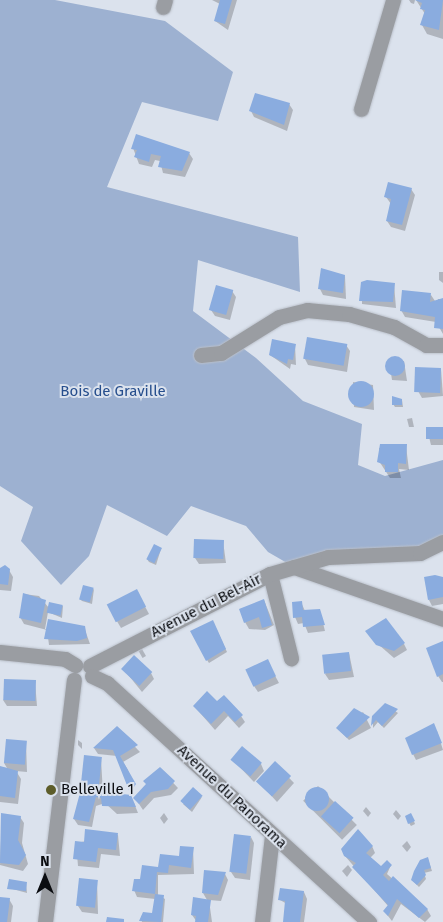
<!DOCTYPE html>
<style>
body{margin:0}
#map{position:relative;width:443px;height:922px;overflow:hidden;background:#dbe2ed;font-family:"Fira Sans",sans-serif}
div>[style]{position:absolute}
.green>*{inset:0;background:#9db1d1}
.shadow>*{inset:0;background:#0003;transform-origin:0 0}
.building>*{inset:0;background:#8aacdf;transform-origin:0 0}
.round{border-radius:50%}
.roads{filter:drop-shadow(0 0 1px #bac0ca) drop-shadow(0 0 1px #bac0ca)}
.minor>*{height:15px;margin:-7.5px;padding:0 7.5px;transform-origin:7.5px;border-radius:7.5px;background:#9a9da2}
.dots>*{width:14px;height:14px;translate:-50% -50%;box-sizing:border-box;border:2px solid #dbe2ed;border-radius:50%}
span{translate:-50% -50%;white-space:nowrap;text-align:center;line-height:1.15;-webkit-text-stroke:4px #dbe2ed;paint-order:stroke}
.park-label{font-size:15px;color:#264e8d}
.street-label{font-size:15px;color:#0a0c10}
.poi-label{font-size:15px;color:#0a0c10}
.left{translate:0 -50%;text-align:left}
.north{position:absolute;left:20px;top:852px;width:50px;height:50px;-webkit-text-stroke:4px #dbe2ed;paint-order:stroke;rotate:0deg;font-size:14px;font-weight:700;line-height:20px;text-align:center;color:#0a0c10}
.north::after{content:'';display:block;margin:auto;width:18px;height:22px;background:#0a0c10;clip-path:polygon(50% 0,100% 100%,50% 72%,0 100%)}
</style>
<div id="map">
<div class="green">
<div style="clip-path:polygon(0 0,55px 0,165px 21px,233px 72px,218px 121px,142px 102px,107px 187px,298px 237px,300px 292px,198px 260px,193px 311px,256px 358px,303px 401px,362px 424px,358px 465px,385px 476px,443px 460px,443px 542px,294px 567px,268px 552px,246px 526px,191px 506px,167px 536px,107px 505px,89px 556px,61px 585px,21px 541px,33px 507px,0 486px)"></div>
</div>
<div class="shadow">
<div style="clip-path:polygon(212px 0,237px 0,228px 30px,215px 21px,220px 4px)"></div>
<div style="clip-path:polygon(409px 0,415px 0,414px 4px,411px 3px)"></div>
<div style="clip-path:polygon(416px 0,443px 0,443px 39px,427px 34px,422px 25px,425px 14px)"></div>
<div style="clip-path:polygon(289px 104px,293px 110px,287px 131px,254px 117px,251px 111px)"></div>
<div style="clip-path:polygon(133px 148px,189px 153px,193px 159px,185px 177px,163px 173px,160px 161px,155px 160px,152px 167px,139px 164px)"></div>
<div style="clip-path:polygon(411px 189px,415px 195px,405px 231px,391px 227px,387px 221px,391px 204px,386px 197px)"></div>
<div style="clip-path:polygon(439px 272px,443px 272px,443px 283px,439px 280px)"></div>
<div style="clip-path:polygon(345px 276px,346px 299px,323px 295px,320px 289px)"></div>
<div style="clip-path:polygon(362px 283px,394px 284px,396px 308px,362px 304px)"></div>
<div style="clip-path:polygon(232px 291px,236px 297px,230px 320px,215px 316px,211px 310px)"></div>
<div style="clip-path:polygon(431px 295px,437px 304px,438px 299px,443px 299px,443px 334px,436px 322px,405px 317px,401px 310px)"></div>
<div style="clip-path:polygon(295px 345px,296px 365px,291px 364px,290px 369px,270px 355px)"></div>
<div style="clip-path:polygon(346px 345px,350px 351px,347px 372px,308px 365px,305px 359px)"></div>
<div style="clip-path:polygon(389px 360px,404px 361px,407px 381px,392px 380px)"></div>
<div style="clip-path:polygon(441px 369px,443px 396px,422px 398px,418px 391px)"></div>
<div style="clip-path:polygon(353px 382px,373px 385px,374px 410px,354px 407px)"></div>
<div style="clip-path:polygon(402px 400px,403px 407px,395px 407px,393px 404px)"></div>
<div style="clip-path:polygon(412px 418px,414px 427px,409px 427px,407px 419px)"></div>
<div style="clip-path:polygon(443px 428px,443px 445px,431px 445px,427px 429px)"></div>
<div style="clip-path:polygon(406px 446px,409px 470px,399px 469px,401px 478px,390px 478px,379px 461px,379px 448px)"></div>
<div style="clip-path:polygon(223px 541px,226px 563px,199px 564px,195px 558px)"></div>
<div style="clip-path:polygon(161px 549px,156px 565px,149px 562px,147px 559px)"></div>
<div style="clip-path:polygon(0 569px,9px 570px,13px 577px,11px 591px,0 590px)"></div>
<div style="clip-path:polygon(443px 578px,443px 604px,432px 606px,429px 600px)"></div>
<div style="clip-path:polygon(94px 589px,92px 604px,82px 601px,80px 599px)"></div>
<div style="clip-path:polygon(24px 594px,39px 596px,49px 608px,63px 606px,62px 618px,48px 612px,45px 629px,84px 627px,90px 644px,49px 645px,47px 630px,24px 624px,20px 617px)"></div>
<div style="clip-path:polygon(140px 597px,149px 614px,121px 628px,108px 606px)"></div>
<div style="clip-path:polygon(264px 600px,274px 625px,265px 630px,249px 629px,245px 622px)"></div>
<div style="clip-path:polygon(301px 602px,305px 611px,320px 611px,325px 631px,308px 633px,304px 623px,298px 624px,295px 617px)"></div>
<div style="clip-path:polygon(216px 628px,227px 652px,209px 663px,207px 660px)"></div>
<div style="clip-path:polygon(371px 638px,404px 644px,407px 650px,394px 658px)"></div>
<div style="clip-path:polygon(443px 643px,443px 682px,442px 682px,438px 676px)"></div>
<div style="left:142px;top:649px;width:8px;height:4px;rotate:60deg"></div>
<div style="clip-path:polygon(349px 653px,354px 677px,329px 680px,325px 674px)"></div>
<div style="clip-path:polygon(267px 661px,279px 683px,258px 692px,254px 686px)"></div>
<div style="clip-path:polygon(125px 671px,151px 673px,154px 679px,142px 692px)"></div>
<div style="clip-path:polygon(35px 681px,37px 706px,7px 706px,3px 700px)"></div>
<div style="clip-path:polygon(217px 703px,241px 716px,245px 722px,239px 728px,228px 716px,215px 730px,194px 706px)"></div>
<div style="clip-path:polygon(385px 704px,398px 713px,384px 728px,378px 722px,373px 728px,373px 716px)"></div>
<div style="clip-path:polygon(363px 712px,371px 728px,349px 740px,340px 731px)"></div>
<div style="clip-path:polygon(117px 728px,140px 752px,123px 762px,116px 750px,128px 770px,133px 795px,117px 756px,98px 754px,94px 748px)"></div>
<div style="clip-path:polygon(437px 731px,443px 750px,416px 760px,413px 754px)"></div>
<div style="clip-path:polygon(78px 740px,82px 743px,82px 749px,78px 745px)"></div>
<div style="clip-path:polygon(26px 742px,27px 772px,16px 771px,21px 779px,18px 804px,0 802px,0 767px,7px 768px,4px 763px)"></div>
<div style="clip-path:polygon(101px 759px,103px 793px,134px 803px,138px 813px,117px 814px,105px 803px,96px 806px,92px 827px,78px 825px,74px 819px,88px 791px,84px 784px)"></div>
<div style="clip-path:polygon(232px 759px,261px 764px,264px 771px,254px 782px)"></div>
<div style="clip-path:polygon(275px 763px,294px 783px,277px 802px,258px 781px)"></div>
<div style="clip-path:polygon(160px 769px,178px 788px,171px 795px,154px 798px,143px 810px,135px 798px)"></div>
<div style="left:318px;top:786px;width:55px;height:21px;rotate:45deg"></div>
<div style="clip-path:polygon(202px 797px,192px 812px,183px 804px)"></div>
<div style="clip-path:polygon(366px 807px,371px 813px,368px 817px,363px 811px)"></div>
<div style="clip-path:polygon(396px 810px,401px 816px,398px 820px,393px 814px)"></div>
<div style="clip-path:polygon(164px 813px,168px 819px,164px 824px,160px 818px)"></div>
<div style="clip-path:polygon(411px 814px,415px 824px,411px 826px,409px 823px)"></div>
<div style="clip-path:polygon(2px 815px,20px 817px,24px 823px,22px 843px,28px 864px,23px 871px,0 865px)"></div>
<div style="clip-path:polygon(118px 835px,120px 856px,101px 854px,99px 868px,78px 866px,76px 843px)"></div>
<div style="clip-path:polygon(251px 837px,254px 843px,250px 880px,235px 878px,231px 872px)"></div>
<div style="clip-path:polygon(407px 841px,411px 847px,407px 852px,402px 846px)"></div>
<div style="clip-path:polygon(372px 846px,375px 853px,370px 858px,381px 868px,391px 865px,387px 874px,427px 909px,431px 916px,425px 922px,401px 904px,392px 921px,384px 911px,388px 906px,345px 856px)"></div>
<div style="clip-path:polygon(193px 848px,194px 874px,158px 875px,158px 895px,165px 899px,163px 922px,142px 922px,141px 916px,153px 914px,155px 899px,137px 897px,134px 890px,143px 881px,143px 867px,162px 867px)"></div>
<div style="clip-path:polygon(428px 859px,432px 871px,424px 873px,426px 879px,419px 887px,412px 880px)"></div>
<div style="clip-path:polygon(348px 865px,352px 870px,347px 877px,342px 871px)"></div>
<div style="clip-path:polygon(225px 874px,228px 880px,221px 901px,209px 900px,212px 922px,197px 922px,192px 915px,207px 900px,203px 893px)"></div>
<div style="clip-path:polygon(97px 881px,98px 914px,82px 912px,78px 906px)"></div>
<div style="clip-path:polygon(26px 883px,27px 893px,9px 888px)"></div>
<div style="clip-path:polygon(304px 892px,307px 899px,304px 922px,285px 922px,287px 904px,280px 900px)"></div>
<div style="clip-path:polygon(0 899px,9px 899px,13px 906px,11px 922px,0 922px)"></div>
</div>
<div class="building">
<div style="clip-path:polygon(220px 0,232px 0,225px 24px,214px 21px)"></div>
<div style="clip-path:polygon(415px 0,443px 0,439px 30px,420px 25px,425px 10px,420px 9px,422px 3px)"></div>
<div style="clip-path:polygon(255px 93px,290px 103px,284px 125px,249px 111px)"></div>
<div style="clip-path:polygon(136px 134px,190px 152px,182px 171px,158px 167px,161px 156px,151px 154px,149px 162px,134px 157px,137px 150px,131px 149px)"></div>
<div style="clip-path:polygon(388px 182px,412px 188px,402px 225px,386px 221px,391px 199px,384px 197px)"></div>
<div style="clip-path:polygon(321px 268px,345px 275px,343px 293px,318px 289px)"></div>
<div style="clip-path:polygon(367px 280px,395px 283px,393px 302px,359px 301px,361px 282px)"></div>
<div style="left:216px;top:285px;width:18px;height:26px;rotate:16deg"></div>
<div style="clip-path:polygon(402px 290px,431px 293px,430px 302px,443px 298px,443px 329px,434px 328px,435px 317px,400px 311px)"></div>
<div style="left:307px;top:337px;width:41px;height:22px;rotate:10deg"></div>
<div style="clip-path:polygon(272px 339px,296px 344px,293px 360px,288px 359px,287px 364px,269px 355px)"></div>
<div class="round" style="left:385px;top:356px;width:20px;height:20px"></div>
<div style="left:415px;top:367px;width:26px;height:25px;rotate:2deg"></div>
<div class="round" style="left:348px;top:381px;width:26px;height:26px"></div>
<div style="clip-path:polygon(392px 396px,402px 399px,402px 405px,392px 405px)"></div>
<div style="left:426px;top:427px;width:17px;height:12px"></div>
<div style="clip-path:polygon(380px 444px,407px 444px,406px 464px,398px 463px,398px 472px,385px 472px,385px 465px,377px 462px)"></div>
<div style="left:194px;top:539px;width:30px;height:19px;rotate:2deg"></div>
<div style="left:154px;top:544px;width:9px;height:17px;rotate:27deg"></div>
<div style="clip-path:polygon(5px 565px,10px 569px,8px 585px,0 584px,0 568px)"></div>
<div style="clip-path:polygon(435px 575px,443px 577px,443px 597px,428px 600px,424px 577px)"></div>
<div style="left:83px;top:585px;width:11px;height:15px;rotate:15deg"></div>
<div style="left:137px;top:589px;width:20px;height:34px;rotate:63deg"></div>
<div style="clip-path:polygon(23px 593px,46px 600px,41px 623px,19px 618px)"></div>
<div style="clip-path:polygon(264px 599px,272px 625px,262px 628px,259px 617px,244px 623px,239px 609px)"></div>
<div style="clip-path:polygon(302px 601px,303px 610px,320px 609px,325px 625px,303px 627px,302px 617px,293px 618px,292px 602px)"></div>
<div style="left:49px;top:602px;width:14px;height:11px;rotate:12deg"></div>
<div style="clip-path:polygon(386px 618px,405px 643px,394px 651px,376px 645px,365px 631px)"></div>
<div style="clip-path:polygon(48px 619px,85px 626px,87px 638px,77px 641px,44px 639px)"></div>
<div style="clip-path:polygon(213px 620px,226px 649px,206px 661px,190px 631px)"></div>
<div style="clip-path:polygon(443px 641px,443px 674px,437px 677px,426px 648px)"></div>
<div style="left:349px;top:652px;width:19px;height:27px;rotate:84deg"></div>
<div style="left:134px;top:655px;width:25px;height:19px;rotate:43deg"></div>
<div style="left:268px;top:659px;width:19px;height:25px;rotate:65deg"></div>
<div style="left:4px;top:679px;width:32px;height:21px;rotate:2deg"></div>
<div style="clip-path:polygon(207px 691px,217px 701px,224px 695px,243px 715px,235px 722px,224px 711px,211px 724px,193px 706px)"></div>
<div style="clip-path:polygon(385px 703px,398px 709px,382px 726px,376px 720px,371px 726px,372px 716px)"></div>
<div style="clip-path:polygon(354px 708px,370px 717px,347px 738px,336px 728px)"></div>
<div style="clip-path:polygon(434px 723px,442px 743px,412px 755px,405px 738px)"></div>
<div style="clip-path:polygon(117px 726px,138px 745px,120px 756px,136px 784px,130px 793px,113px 750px,93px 748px)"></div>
<div style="left:6px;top:739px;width:21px;height:24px;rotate:5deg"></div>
<div style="left:242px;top:746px;width:26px;height:18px;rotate:40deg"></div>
<div style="left:84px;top:755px;width:18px;height:30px;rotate:6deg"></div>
<div style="left:275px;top:761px;width:22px;height:28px;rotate:43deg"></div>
<div style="clip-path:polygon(0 766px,18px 771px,15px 798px,0 796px)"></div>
<div style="clip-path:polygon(160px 767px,175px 781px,168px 789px,151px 792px,139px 804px,133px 798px,146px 784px,143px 781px)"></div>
<div style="left:193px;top:787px;width:13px;height:19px;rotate:42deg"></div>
<div class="round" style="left:305px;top:787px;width:24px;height:24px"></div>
<div style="clip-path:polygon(81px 789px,131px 795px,136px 807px,102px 806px,101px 798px,96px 797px,89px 822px,73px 819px)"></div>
<div style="left:335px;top:801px;width:25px;height:21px;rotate:42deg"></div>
<div style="clip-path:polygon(1px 813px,21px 816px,18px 840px,26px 855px,19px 865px,0 863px)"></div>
<div style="clip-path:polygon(411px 813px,415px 821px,408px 824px,405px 816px)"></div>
<div style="clip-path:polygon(85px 829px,118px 833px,116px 850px,98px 848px,96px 862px,73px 859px,75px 841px,84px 842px)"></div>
<div style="clip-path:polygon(358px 829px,373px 846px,366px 853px,381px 866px,387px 860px,392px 865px,383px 875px,389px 881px,393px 876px,428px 909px,419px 918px,397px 899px,388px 916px,383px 911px,388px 905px,352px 867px,356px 863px,344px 856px,341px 849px)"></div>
<div style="left:234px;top:834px;width:17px;height:38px;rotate:7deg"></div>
<div style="clip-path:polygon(180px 846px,194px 847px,191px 868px,169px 865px,168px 873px,157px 872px,155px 894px,132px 891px,134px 879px,140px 879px,142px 865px,158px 867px,160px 854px,179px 856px)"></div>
<div style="clip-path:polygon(428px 857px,431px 868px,424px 870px,426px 875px,417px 885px,411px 880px,414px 871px,420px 860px)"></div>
<div style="clip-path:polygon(204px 870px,226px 872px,218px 895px,202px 893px)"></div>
<div style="left:79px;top:878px;width:19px;height:28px;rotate:6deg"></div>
<div style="clip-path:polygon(9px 879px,27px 882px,26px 891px,7px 889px)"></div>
<div style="clip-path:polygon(280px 888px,304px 891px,300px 922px,283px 922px,285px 901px,278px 900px)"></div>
<div style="clip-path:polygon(155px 894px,164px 895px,161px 922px,139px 921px,143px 912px,152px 913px)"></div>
<div style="clip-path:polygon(0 897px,10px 898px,7px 922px,0 922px)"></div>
<div style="clip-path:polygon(193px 897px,211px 900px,208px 922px,195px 922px,196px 916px,191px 915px)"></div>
<div style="clip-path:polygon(107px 917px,124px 919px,124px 922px,106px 922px)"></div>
</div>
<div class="roads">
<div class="minor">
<div style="left:163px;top:7px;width:7px;rotate:-74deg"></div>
<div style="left:361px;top:109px;width:114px;rotate:-73.6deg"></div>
<div style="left:201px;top:355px;width:20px;rotate:-6deg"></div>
<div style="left:221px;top:353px;width:68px;rotate:-31.8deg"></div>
<div style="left:279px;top:317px;width:29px;rotate:-14deg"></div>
<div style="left:307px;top:310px;width:42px;rotate:5.4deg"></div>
<div style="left:349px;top:314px;width:47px;rotate:16.1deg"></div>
<div style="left:394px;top:327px;width:37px;rotate:29deg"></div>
<div style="left:426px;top:345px;width:17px"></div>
<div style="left:294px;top:567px;width:158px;rotate:19.2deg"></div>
<div style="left:270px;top:574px;width:87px;rotate:76deg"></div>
<div style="left:0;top:652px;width:65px;rotate:6.1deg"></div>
<div style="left:65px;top:659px;width:12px;rotate:31deg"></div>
<div style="left:90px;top:666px;width:202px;rotate:-27.1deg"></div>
<div style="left:270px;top:574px;width:60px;rotate:-16.3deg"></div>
<div style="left:328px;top:557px;width:92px;rotate:-2.5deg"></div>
<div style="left:420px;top:553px;width:25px;rotate:-26deg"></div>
<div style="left:92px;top:676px;width:17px;rotate:25deg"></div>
<div style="left:107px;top:683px;width:355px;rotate:42.4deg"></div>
<div style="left:45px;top:922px;width:244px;rotate:-83.2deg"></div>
<div style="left:262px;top:922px;width:88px;rotate:-83.4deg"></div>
</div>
</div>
<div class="dots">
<div style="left:51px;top:790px;background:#5d5d2a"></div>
</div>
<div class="park-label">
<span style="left:113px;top:392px">Bois de Graville</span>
</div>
<div class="street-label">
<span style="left:206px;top:606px;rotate:-27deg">Avenue du Bel-Air</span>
<span style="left:232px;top:797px;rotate:43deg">Avenue du Panorama</span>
</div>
<div class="poi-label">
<span class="left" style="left:61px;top:790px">Belleville 1</span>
</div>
<div class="north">N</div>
</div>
